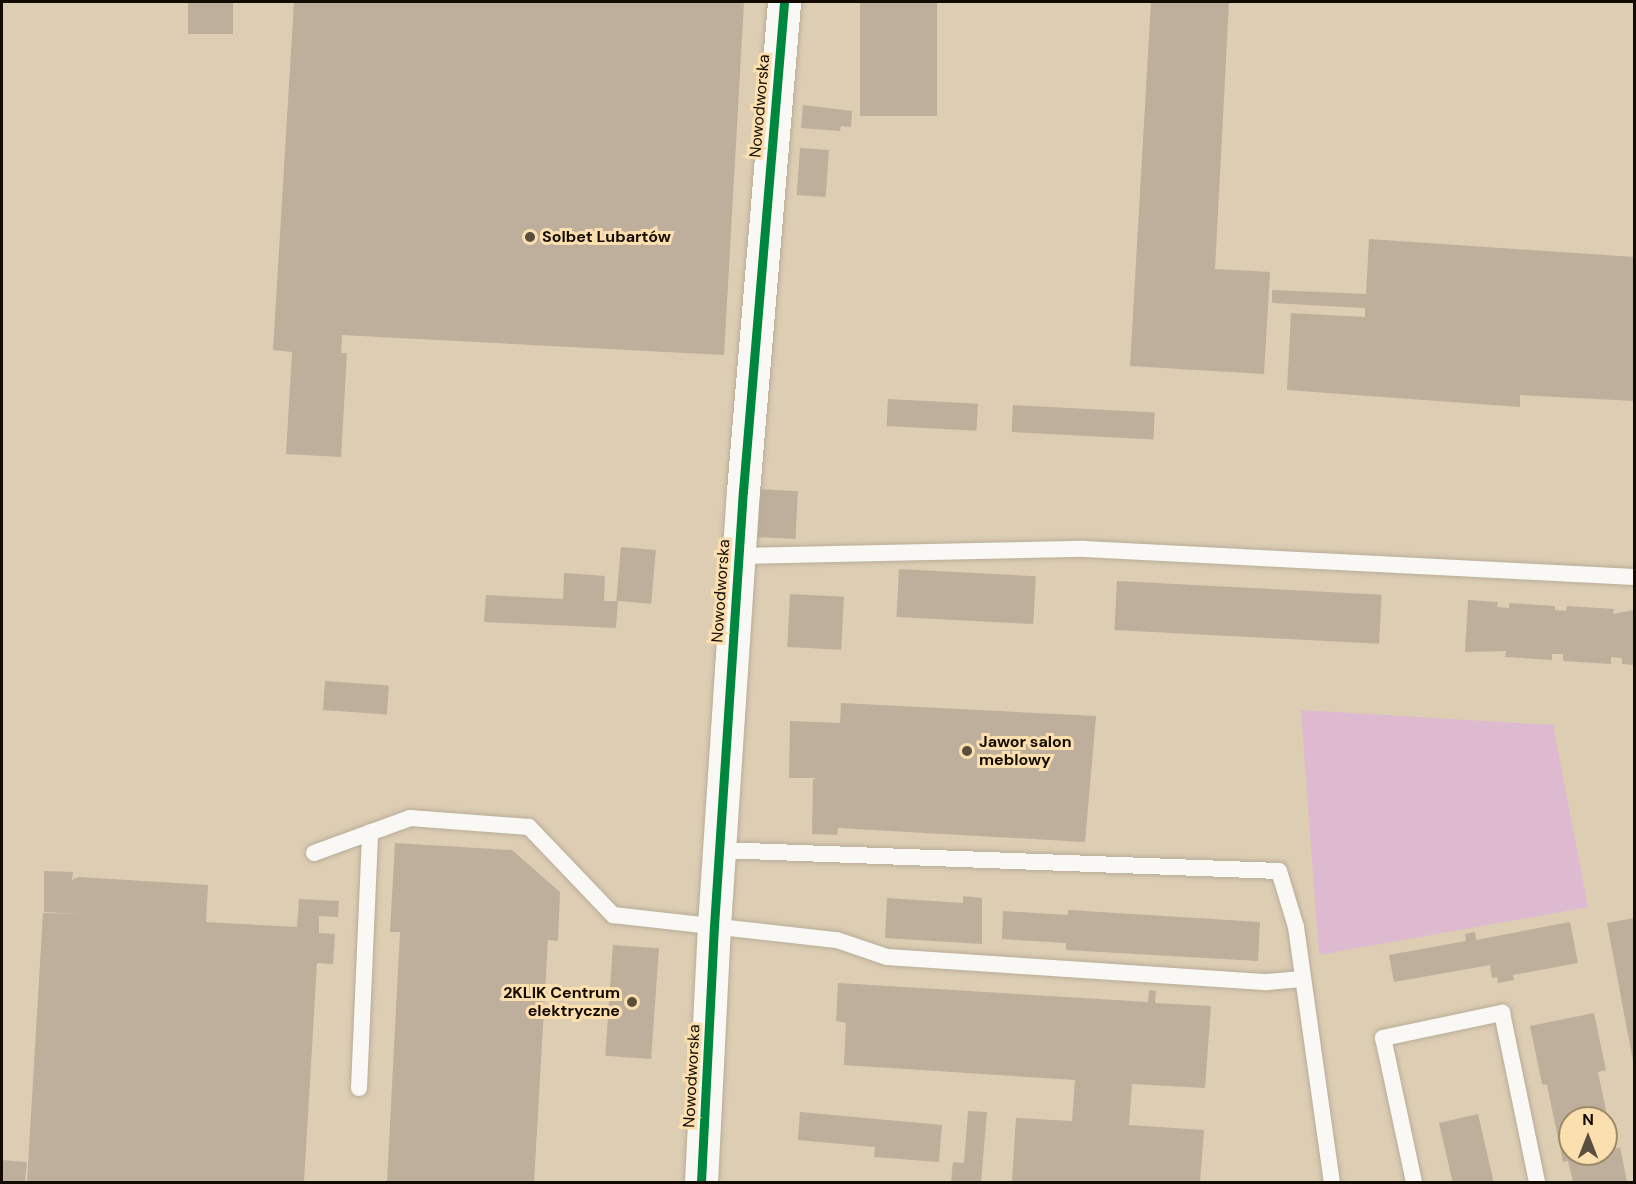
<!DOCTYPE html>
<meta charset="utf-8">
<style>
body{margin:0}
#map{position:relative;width:1636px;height:1184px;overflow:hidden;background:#dccdb3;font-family:"DM Sans",sans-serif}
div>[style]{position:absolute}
.green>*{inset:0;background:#ddbad0}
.building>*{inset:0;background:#bdaf9c;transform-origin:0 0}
.roads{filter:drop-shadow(0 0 2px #b8ad98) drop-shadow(0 0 2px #b8ad98)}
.service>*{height:16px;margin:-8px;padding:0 8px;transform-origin:8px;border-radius:8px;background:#faf8f4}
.minor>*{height:33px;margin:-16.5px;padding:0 16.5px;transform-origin:16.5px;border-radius:16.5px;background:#faf8f4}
.cycleway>*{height:9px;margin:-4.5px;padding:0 4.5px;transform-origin:4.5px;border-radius:4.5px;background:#00873e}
.dots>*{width:16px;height:16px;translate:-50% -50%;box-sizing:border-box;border:3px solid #fbdfae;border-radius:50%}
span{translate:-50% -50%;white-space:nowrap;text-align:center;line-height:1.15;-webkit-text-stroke:6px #fbdfae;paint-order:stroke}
.street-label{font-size:16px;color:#140b00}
.poi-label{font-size:16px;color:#140b00;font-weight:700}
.left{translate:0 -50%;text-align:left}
.right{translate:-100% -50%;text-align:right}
.frame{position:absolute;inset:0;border:3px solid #140b00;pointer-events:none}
.north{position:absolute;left:1558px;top:1106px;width:60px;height:60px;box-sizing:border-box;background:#fbdfae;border:2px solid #9f8a68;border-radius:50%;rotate:0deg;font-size:16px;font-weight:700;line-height:24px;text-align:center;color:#140b00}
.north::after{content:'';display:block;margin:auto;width:21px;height:27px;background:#5a4f3f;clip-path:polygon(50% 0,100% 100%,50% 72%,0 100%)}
</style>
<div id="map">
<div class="green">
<div style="clip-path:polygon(1301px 710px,1553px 725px,1588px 907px,1319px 955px)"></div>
</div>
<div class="building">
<div style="left:188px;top:2px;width:45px;height:32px"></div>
<div style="clip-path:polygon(294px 2px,744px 2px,724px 355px,342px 335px,341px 353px,347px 353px,341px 457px,286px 454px,292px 352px,273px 350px)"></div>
<div style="left:860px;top:2px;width:77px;height:114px"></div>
<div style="clip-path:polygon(1151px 2px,1229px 2px,1215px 269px,1270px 272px,1264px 374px,1130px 366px)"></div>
<div style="clip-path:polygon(803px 105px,852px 111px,851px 127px,841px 126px,840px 131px,801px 128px)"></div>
<div style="left:800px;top:148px;width:29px;height:47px;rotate:4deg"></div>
<div style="clip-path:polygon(1369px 239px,1634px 257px,1634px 401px,1520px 395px,1520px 407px,1287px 390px,1291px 313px,1365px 317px,1365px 308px,1272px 303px,1272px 290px,1366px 294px)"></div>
<div style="left:888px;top:399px;width:90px;height:27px;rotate:3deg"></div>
<div style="left:1013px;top:405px;width:142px;height:27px;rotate:3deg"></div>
<div style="left:757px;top:489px;width:41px;height:48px;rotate:3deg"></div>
<div style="left:621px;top:547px;width:35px;height:54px;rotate:5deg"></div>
<div style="left:899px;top:569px;width:137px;height:48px;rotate:3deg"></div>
<div style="clip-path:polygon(564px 573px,605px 576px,604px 601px,618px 601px,616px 628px,484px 622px,486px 595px,563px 599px)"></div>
<div style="left:1117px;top:581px;width:265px;height:49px;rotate:3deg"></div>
<div style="left:790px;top:594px;width:54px;height:53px;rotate:3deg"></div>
<div style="clip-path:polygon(1468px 600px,1498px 602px,1497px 607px,1509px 608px,1509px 603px,1555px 606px,1555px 610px,1566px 611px,1567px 606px,1614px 609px,1613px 614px,1634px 610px,1634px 665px,1622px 664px,1622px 658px,1611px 657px,1611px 664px,1563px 661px,1563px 654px,1552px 654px,1552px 660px,1505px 657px,1506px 651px,1465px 652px)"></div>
<div style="left:325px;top:681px;width:64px;height:29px;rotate:4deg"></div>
<div style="clip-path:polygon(841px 703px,1096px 716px,1085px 842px,838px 828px,837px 835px,812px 834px,813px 779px,819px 778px,789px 778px,790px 721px,840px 723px)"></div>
<div style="clip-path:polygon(395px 843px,512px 850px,560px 892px,558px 941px,548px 940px,534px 1182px,387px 1182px,400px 932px,390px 932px)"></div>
<div style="clip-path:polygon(44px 871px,73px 872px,72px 880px,79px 877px,208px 885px,206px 922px,297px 927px,299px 899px,339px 901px,338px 917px,319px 916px,319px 933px,335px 934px,333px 964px,317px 963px,304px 1182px,27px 1182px,43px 913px,81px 914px,44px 912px)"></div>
<div style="clip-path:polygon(963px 896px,982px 898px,982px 944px,885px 938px,887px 898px,963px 903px)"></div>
<div style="clip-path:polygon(1068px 910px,1260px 922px,1258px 961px,1066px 950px,1066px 943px,1002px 939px,1003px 911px,1068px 915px)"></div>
<div style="clip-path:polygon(1634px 918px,1634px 1060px,1633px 1061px,1607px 923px)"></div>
<div style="clip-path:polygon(1570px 922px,1578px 963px,1513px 975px,1514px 980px,1498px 983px,1497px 977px,1492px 978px,1490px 965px,1394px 982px,1389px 955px,1466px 941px,1465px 934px,1475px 932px,1476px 940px)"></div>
<div style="left:613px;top:945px;width:46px;height:111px;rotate:4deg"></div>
<div style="clip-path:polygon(838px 983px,1148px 1002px,1149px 990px,1156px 991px,1155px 1003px,1211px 1006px,1205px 1088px,1132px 1084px,1129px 1125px,1204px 1130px,1200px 1182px,1012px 1182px,1016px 1118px,1072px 1121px,1075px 1080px,844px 1065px,846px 1023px,836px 1021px)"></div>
<div style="clip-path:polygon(evenodd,1594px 1013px,1606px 1070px,1598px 1072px,1614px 1149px,1620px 1147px,1627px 1182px,1573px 1182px,1568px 1161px,1563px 1162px,1547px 1085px,1542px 1084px,1530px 1026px,1594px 1013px,1570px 1118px,1606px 1118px,1606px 1154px,1570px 1154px,1570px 1118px)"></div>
<div style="clip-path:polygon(968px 1111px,987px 1112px,981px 1182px,951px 1182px,953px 1162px,964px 1163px)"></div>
<div style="clip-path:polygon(800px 1112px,942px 1125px,939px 1162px,874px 1157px,875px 1147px,798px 1140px)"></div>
<div style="left:1478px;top:1114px;width:70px;height:40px;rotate:77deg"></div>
<div style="clip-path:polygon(2px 1160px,27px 1162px,25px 1182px,2px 1182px)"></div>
</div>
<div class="roads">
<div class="service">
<div style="left:739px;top:556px;width:345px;rotate:-1.2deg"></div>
<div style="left:1084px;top:549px;width:551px;rotate:2.91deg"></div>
<div style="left:720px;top:850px;width:559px;rotate:2.15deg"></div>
<div style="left:1279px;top:871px;width:59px;rotate:73.1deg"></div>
<div style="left:1296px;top:927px;width:258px;rotate:82deg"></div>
<div style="left:314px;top:853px;width:102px;rotate:-20deg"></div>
<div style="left:410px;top:818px;width:119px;rotate:4.3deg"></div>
<div style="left:529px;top:827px;width:122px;rotate:46.3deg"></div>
<div style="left:613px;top:915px;width:225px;rotate:6.4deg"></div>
<div style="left:837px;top:940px;width:53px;rotate:18.8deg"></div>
<div style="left:887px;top:957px;width:381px;rotate:3.8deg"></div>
<div style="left:1267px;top:982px;width:35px;rotate:-5deg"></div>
<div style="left:359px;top:1088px;width:256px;rotate:-87.5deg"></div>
<div style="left:1414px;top:1182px;width:147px;rotate:-102.1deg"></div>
<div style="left:1383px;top:1038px;width:122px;rotate:-11.9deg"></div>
<div style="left:1502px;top:1013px;width:173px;rotate:78.3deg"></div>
</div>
<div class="minor">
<div style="left:701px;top:1182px;width:256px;rotate:-87.1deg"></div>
<div style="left:714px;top:926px;width:436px;rotate:-86.2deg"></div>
<div style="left:743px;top:491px;width:491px;rotate:-85.2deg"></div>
</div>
</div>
<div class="cycleway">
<div style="left:701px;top:1182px;width:256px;rotate:-87.1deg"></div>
<div style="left:714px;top:926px;width:436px;rotate:-86.2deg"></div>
<div style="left:743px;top:491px;width:491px;rotate:-85.2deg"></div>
</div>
<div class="dots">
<div style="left:530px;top:237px;background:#5a4f3f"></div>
<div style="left:967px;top:751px;background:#5a4f3f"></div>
<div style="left:632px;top:1002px;background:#5a4f3f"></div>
</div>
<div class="street-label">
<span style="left:760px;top:106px;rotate:-85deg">Nowodworska</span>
<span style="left:721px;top:591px;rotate:-86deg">Nowodworska</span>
<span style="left:692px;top:1076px;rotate:-87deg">Nowodworska</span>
</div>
<div class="poi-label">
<span class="left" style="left:542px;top:237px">Solbet Lubartów</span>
<span class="left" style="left:979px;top:751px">Jawor salon<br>meblowy</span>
<span class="right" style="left:620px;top:1002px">2KLIK Centrum<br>elektryczne</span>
</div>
<div class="frame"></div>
<div class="north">N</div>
</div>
